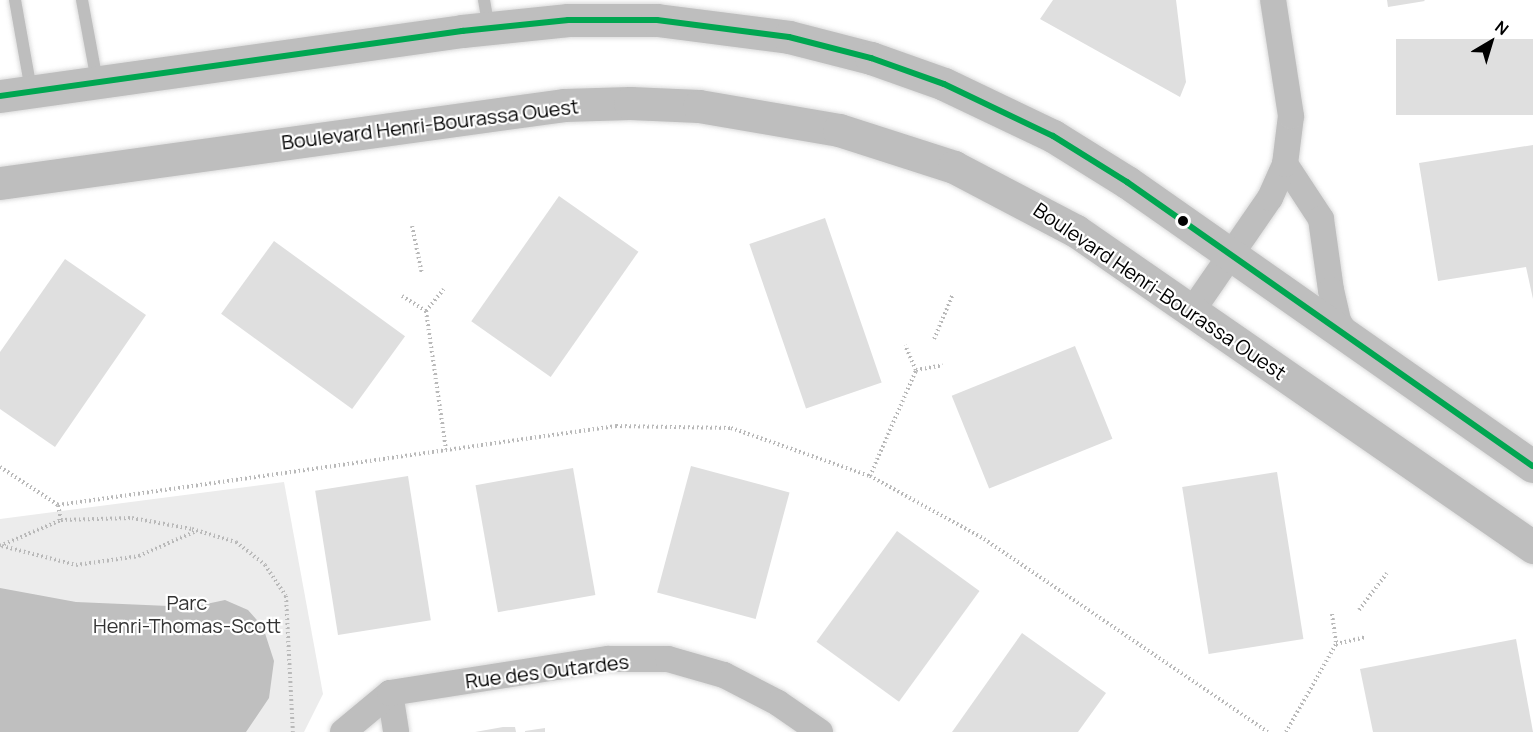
<!DOCTYPE html>
<style>
body{margin:0}
#map{position:relative;width:1533px;height:732px;overflow:hidden;background:#fff;font-family:Manrope,sans-serif}
div>[style]{position:absolute}
.green>*{inset:0;background:#ececec}
.water>*{inset:0;background:#bfbfbf}
.building>*{inset:0;background:#dfdfdf;transform-origin:0 0}
.path>*{height:4px;margin-top:-2px;transform-origin:0;background:repeating-linear-gradient(90deg,#b9b9b9 0 1.5px,transparent 0 4.5px)}
.roads{filter:drop-shadow(0 0 2px #dbdbdb) drop-shadow(0 0 2px #dbdbdb)}
.service>*{height:12px;margin:-6px;padding:0 6px;transform-origin:6px;border-radius:6px;background:#bebebe}
.minor>*{height:26px;margin:-13px;padding:0 13px;transform-origin:13px;border-radius:13px;background:#bebebe}
.primary>*{height:33px;margin:-16.5px;padding:0 16.5px;transform-origin:16.5px;border-radius:16.5px;background:#bebebe}
.bus-1>*{height:6px;margin:-3px;padding:0 3px;transform-origin:3px;border-radius:3px;background:#00a651}
.dots>*{width:16px;height:16px;translate:-50% -50%;box-sizing:border-box;border:3px solid #fff;border-radius:50%}
span{translate:-50% -50%;white-space:nowrap;text-align:center;line-height:1.15;-webkit-text-stroke:4.5px #fff;paint-order:stroke}
.street-label{font-size:20px;color:#000}
.park-label{font-size:20px;color:#333}
.north{position:absolute;left:1461px;top:12px;width:60px;height:60px;-webkit-text-stroke:4px #fff;paint-order:stroke;rotate:38deg;font-size:16px;font-weight:700;line-height:24px;text-align:center;color:#000}
.north::after{content:'';display:block;margin:auto;width:21px;height:27px;background:#000;clip-path:polygon(50% 0,100% 100%,50% 72%,0 100%)}
</style>
<div id="map">
<div class="green">
<div style="clip-path:polygon(284px 482px,323px 694px,304px 732px,0 732px,0 519px)"></div>
</div>
<div class="water">
<div style="clip-path:polygon(0 588px,76px 602px,192px 607px,225px 600px,248px 610px,263px 627px,274px 661px,269px 698px,246px 732px,0 732px)"></div>
</div>
<div class="building">
<div style="clip-path:polygon(1053px 0,1176px 0,1186px 82px,1180px 97px,1040px 19px)"></div>
<div style="clip-path:polygon(1387px 0,1424px 0,1425px 1px,1388px 7px)"></div>
<div style="left:1533px;top:39px;width:76px;height:137px;rotate:90deg"></div>
<div style="clip-path:polygon(1533px 145px,1533px 299px,1526px 267px,1438px 281px,1419px 163px)"></div>
<div style="left:559px;top:196px;width:97px;height:153px;rotate:35deg"></div>
<div style="left:825px;top:218px;width:174px;height:80px;rotate:71deg"></div>
<div style="left:274px;top:241px;width:162px;height:90px;rotate:36deg"></div>
<div style="clip-path:polygon(65px 259px,146px 315px,55px 447px,0 409px,0 352px)"></div>
<div style="left:1075px;top:346px;width:100px;height:133px;rotate:68deg"></div>
<div style="left:691px;top:466px;width:102px;height:131px;rotate:15deg"></div>
<div style="left:573px;top:468px;width:129px;height:99px;rotate:80deg"></div>
<div style="left:1277px;top:472px;width:169px;height:96px;rotate:81deg"></div>
<div style="left:408px;top:476px;width:146px;height:94px;rotate:81deg"></div>
<div style="left:897px;top:531px;width:102px;height:137px;rotate:36deg"></div>
<div style="clip-path:polygon(1022px 633px,1106px 693px,1078px 732px,952px 732px)"></div>
<div style="clip-path:polygon(1516px 639px,1533px 732px,1373px 732px,1360px 669px)"></div>
<div style="clip-path:polygon(515px 727px,516px 732px,475px 732px,503px 727px)"></div>
<div style="clip-path:polygon(545px 728px,545px 732px,525px 732px,525px 731px)"></div>
</div>
<div class="path">
<div style="left:412px;top:226px;width:49px;rotate:78.2deg"></div>
<div style="left:402px;top:296px;width:28px;rotate:32deg"></div>
<div style="left:426px;top:311px;width:28px;rotate:-51deg"></div>
<div style="left:426px;top:311px;width:140px;rotate:81.8deg"></div>
<div style="left:934px;top:339px;width:49px;rotate:-67.1deg"></div>
<div style="left:916px;top:370px;width:27px;rotate:-10deg"></div>
<div style="left:0;top:467px;width:69px;rotate:33.2deg"></div>
<div style="left:870px;top:476px;width:116px;rotate:-66.5deg"></div>
<div style="left:916px;top:370px;width:27px;rotate:-114deg"></div>
<div style="left:61px;top:520px;width:71px;rotate:-1.6deg"></div>
<div style="left:132px;top:518px;width:61px;rotate:10.4deg"></div>
<div style="left:192px;top:529px;width:46px;rotate:16.5deg"></div>
<div style="left:236px;top:542px;width:37px;rotate:38deg"></div>
<div style="left:265px;top:565px;width:37px;rotate:56deg"></div>
<div style="left:286px;top:596px;width:136px;rotate:87.1deg"></div>
<div style="left:0;top:546px;width:66px;rotate:-23.1deg"></div>
<div style="left:61px;top:520px;width:15px;rotate:-101deg"></div>
<div style="left:58px;top:505px;width:564px;rotate:-8.06deg"></div>
<div style="left:616px;top:426px;width:115px;rotate:1deg"></div>
<div style="left:731px;top:428px;width:147px;rotate:19.1deg"></div>
<div style="left:870px;top:476px;width:130px;rotate:28.9deg"></div>
<div style="left:984px;top:539px;width:343px;rotate:34.2deg"></div>
<div style="left:2px;top:546px;width:76px;rotate:14.4deg"></div>
<div style="left:76px;top:565px;width:64px;rotate:-8.1deg"></div>
<div style="left:139px;top:556px;width:62px;rotate:-23.7deg"></div>
<div style="left:1359px;top:610px;width:46px;rotate:-52.9deg"></div>
<div style="left:1332px;top:614px;width:30px;rotate:82deg"></div>
<div style="left:1336px;top:644px;width:31px;rotate:-13deg"></div>
<div style="left:1286px;top:732px;width:101px;rotate:-60.4deg"></div>
</div>
<div class="roads">
<div class="service">
<div style="left:15px;top:0;width:91px;rotate:79.9deg"></div>
<div style="left:82px;top:0;width:82px;rotate:79.5deg"></div>
<div style="left:484px;top:0;width:27px;rotate:80deg"></div>
</div>
<div class="minor">
<div style="left:1285px;top:164px;width:66px;rotate:56.8deg"></div>
<div style="left:1321px;top:219px;width:72px;rotate:82deg"></div>
<div style="left:1331px;top:290px;width:32px;rotate:77deg"></div>
<div style="left:1338px;top:321px;width:17px;rotate:57deg"></div>
<div style="left:1192px;top:311px;width:137px;rotate:-55.4deg"></div>
<div style="left:1270px;top:198px;width:37px;rotate:-66deg"></div>
<div style="left:1285px;top:164px;width:48px;rotate:-82.9deg"></div>
<div style="left:1291px;top:116px;width:117px;rotate:-98.8deg"></div>
<div style="left:390px;top:693px;width:39px;rotate:81deg"></div>
<div style="left:343px;top:732px;width:61px;rotate:-39.7deg"></div>
<div style="left:390px;top:693px;width:221px;rotate:-8.9deg"></div>
<div style="left:608px;top:659px;width:60px"></div>
<div style="left:668px;top:659px;width:58px;rotate:15.9deg"></div>
<div style="left:724px;top:675px;width:61px;rotate:27.4deg"></div>
<div style="left:778px;top:703px;width:51px;rotate:34.6deg"></div>
</div>
<div class="primary">
<div style="left:0;top:96px;width:467px;rotate:-8deg"></div>
<div style="left:462px;top:31px;width:107px;rotate:-5.9deg"></div>
<div style="left:568px;top:20px;width:89px"></div>
<div style="left:657px;top:20px;width:133px;rotate:7.3deg"></div>
<div style="left:789px;top:37px;width:85px;rotate:14.4deg"></div>
<div style="left:871px;top:58px;width:77px;rotate:19.6deg"></div>
<div style="left:944px;top:84px;width:121px;rotate:25.5deg"></div>
<div style="left:1053px;top:136px;width:87px;rotate:31.9deg"></div>
<div style="left:1127px;top:182px;width:495px;rotate:35deg"></div>
<div style="left:0;top:183px;width:569px;rotate:-7.87deg"></div>
<div style="left:564px;top:105px;width:66px;rotate:-1.7deg"></div>
<div style="left:630px;top:103px;width:69px;rotate:2.5deg"></div>
<div style="left:699px;top:106px;width:142px;rotate:9.7deg"></div>
<div style="left:839px;top:130px;width:121px;rotate:17.8deg"></div>
<div style="left:954px;top:167px;width:138px;rotate:27.7deg"></div>
<div style="left:1076px;top:231px;width:556px;rotate:34.66deg"></div>
</div>
</div>
<div class="bus-1">
<div style="left:0;top:96px;width:467px;rotate:-8deg"></div>
<div style="left:462px;top:31px;width:107px;rotate:-5.9deg"></div>
<div style="left:568px;top:20px;width:89px"></div>
<div style="left:657px;top:20px;width:133px;rotate:7.3deg"></div>
<div style="left:789px;top:37px;width:85px;rotate:14.4deg"></div>
<div style="left:871px;top:58px;width:77px;rotate:19.6deg"></div>
<div style="left:944px;top:84px;width:121px;rotate:25.5deg"></div>
<div style="left:1053px;top:136px;width:87px;rotate:31.9deg"></div>
<div style="left:1127px;top:182px;width:495px;rotate:35deg"></div>
</div>
<div class="dots">
<div style="left:1183px;top:221px;background:#000"></div>
</div>
<div class="street-label">
<span style="left:430px;top:124px;rotate:-7deg">Boulevard Henri-Bourassa Ouest</span>
<span style="left:1160px;top:291px;rotate:34deg">Boulevard Henri-Bourassa Ouest</span>
<span style="left:547px;top:671px;rotate:-7deg">Rue des Outardes</span>
</div>
<div class="park-label">
<span style="left:187px;top:614px">Parc<br>Henri-Thomas-Scott</span>
</div>
<div class="north">N</div>
</div>
